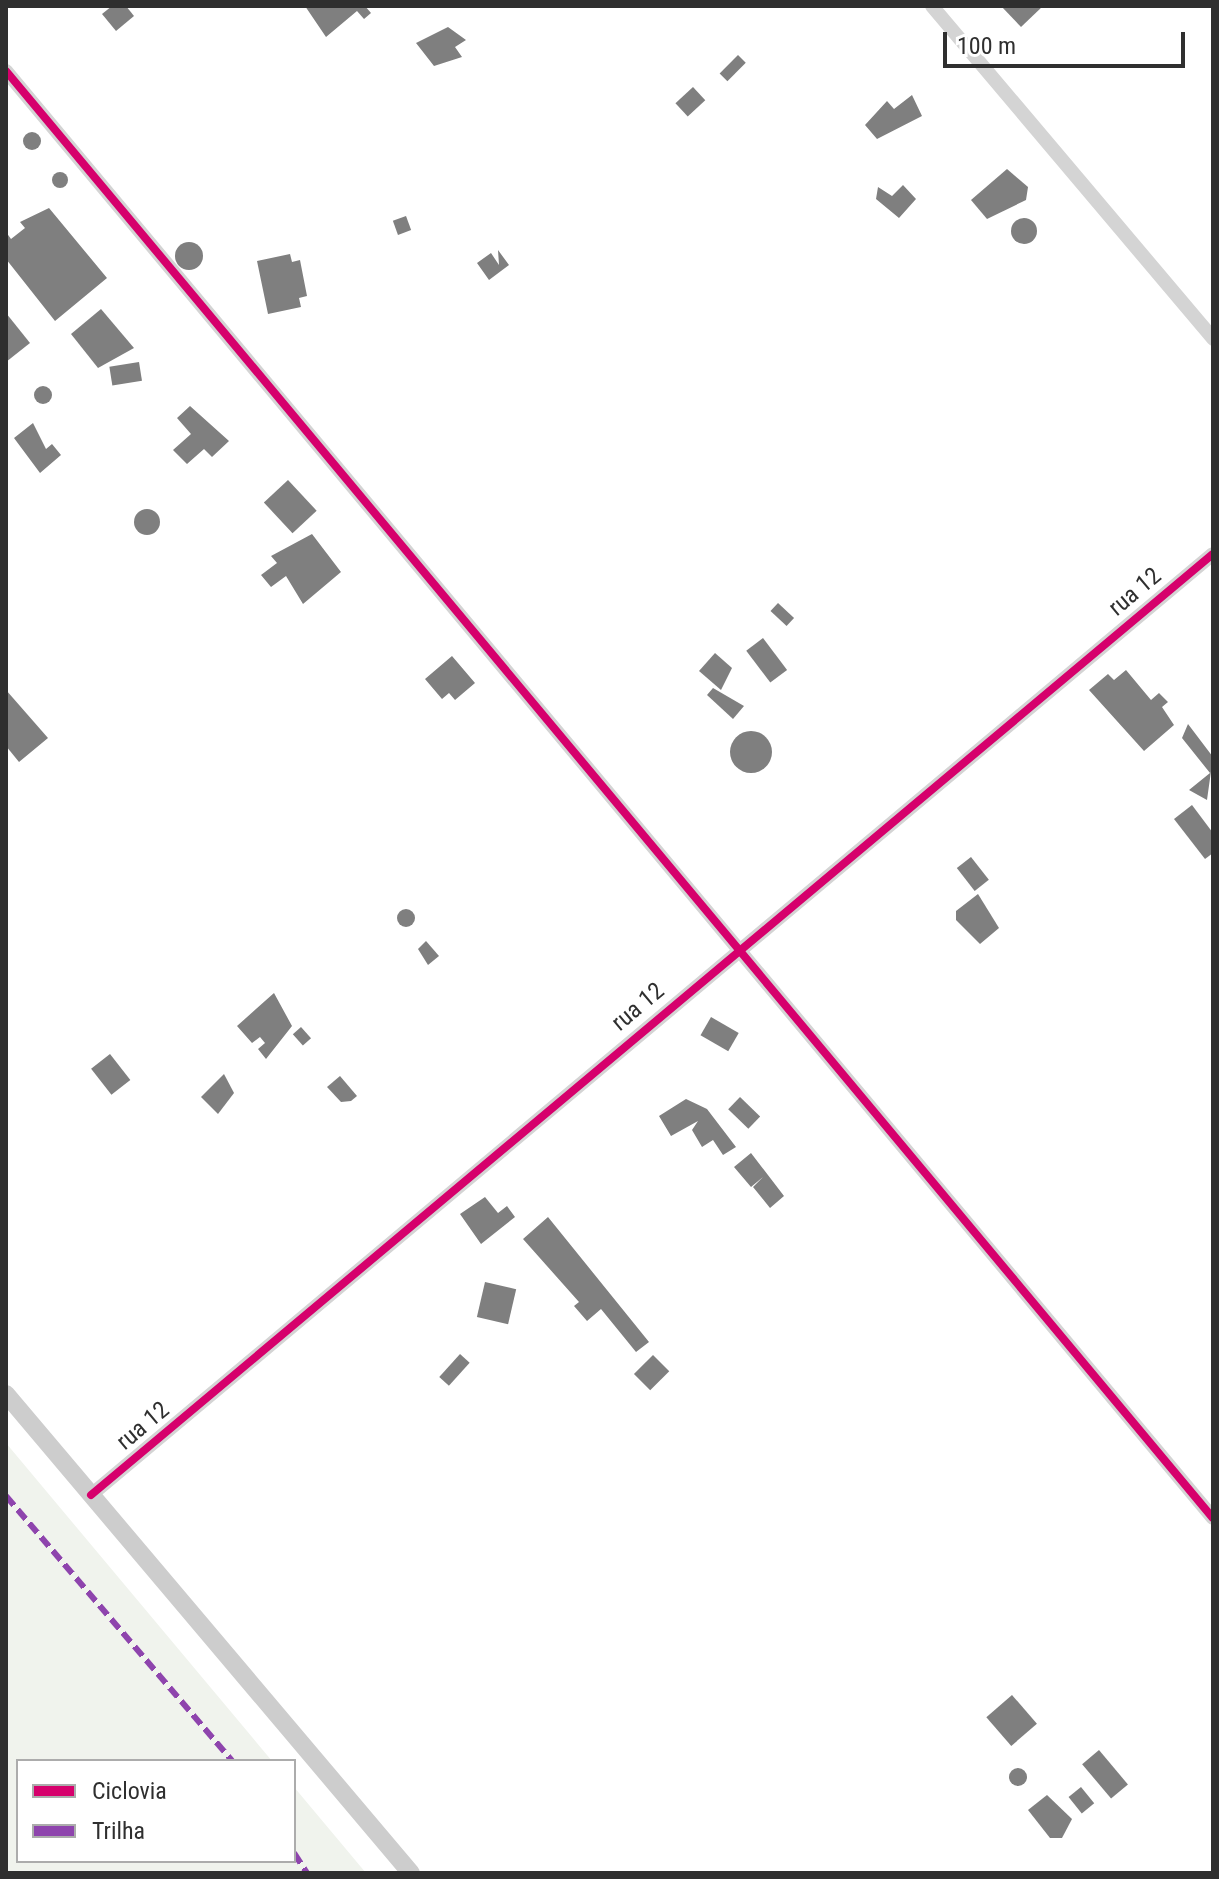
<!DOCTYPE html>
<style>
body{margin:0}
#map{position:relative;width:1219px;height:1879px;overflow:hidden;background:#fff;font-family:"Roboto Condensed",sans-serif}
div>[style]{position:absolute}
.green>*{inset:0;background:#f0f3ed}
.building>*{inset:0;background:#7f7f7f;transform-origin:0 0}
.round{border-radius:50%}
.street>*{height:14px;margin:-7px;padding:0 7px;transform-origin:7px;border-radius:7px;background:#d4d4d4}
.secondary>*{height:18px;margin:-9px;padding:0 9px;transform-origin:9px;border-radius:9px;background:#cdcdcd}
.quiet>*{height:6px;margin-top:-3px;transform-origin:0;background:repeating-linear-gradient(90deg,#8e44ad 0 12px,transparent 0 18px)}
.cycleway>*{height:8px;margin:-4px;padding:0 4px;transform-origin:4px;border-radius:4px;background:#d6006c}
span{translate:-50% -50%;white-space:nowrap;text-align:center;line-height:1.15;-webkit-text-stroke:8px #fff;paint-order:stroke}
.street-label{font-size:24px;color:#2f2f2f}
.frame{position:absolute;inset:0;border:8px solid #2f2f2f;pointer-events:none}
.legend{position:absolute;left:16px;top:1759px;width:280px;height:104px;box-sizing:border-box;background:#fff;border:2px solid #acacac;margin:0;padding:10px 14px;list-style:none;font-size:24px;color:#2f2f2f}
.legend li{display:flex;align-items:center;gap:16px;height:40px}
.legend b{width:40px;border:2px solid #acacac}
.scale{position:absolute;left:943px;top:32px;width:242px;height:36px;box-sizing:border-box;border:4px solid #2f2f2f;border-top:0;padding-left:10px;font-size:24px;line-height:28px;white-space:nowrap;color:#2f2f2f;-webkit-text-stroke:6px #fff;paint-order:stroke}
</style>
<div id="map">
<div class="green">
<div style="clip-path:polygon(6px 1443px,272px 1761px,18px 1761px,18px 1861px,294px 1861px,294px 1787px,366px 1873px,6px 1873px)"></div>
</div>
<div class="building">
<div style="clip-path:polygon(112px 6px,126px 6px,134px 16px,116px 31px,102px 14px)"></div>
<div style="clip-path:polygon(305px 6px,365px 6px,371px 13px,364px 19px,357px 11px,326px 37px)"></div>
<div style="clip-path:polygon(1001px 6px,1043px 6px,1021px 27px)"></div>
<div style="clip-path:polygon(448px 27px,466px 40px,455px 47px,462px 57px,434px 66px,416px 43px)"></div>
<div style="left:738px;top:55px;width:11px;height:26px;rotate:45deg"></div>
<div style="left:693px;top:87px;width:18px;height:24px;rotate:47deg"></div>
<div style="clip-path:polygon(912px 95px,922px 116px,877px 139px,865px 125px,887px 101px,894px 109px)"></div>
<div class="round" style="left:23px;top:132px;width:18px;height:18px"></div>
<div style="clip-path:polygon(1007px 169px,1028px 187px,1026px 200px,987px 219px,971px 200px)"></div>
<div class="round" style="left:52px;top:172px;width:16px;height:16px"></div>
<div style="clip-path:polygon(903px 185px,916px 199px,899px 218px,876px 199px,878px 187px,892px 196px)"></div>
<div style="clip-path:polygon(49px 208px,107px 278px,55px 321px,6px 259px,6px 232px,11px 239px,25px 228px,20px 222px)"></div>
<div style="left:406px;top:216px;width:15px;height:14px;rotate:70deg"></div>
<div class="round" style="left:1011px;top:218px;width:26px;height:26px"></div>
<div class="round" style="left:175px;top:242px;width:28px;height:28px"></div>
<div style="clip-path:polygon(498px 250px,509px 265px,489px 280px,477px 263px,491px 253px,499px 265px)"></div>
<div style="clip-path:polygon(290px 254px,292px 262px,300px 260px,307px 296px,299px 298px,301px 307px,268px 314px,257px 261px)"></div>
<div style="clip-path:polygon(101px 309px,134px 348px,98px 368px,71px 334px)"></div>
<div style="clip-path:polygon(6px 313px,30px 343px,6px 362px)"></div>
<div style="left:139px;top:362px;width:19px;height:30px;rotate:81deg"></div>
<div class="round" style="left:34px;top:386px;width:18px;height:18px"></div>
<div style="clip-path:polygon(190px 406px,229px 441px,212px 457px,204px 449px,187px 464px,173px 450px,191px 434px,177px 418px)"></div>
<div style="clip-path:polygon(33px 423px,46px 449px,52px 444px,61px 455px,40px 473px,14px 438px)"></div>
<div style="left:288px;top:480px;width:42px;height:33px;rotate:47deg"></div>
<div class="round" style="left:134px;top:509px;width:26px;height:26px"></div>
<div style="clip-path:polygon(312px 534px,341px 572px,303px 604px,286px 576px,271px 587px,261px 575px,277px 563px,271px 556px)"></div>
<div style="left:778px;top:603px;width:22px;height:11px;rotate:43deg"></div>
<div style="left:763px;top:638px;width:40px;height:21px;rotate:53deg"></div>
<div style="clip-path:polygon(715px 653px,732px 668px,721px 690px,699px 671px)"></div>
<div style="clip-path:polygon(452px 656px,475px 683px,455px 700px,449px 693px,442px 699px,425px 679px)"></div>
<div style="clip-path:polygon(1126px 670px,1151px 700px,1159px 693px,1168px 702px,1162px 707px,1174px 725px,1144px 751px,1089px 690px,1108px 674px,1114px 680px)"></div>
<div style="clip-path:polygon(6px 679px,6px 690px,48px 738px,19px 762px,6px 746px)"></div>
<div style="clip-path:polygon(713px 688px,744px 706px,733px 719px,707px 695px)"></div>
<div style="clip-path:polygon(1188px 724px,1213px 757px,1207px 800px,1189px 790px,1210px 773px,1182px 738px)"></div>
<div class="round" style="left:730px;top:731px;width:42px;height:42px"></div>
<div style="clip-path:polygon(1192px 805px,1213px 833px,1213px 853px,1205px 859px,1174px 819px)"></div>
<div style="left:971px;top:857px;width:29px;height:18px;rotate:52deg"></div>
<div style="clip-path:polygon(978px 894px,999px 928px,980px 944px,956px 920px,956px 911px)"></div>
<div class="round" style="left:397px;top:909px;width:18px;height:18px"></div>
<div style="clip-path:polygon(426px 941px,439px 956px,428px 965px,418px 949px)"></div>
<div style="clip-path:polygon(274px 993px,292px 1026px,266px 1059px,258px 1049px,265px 1043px,260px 1037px,252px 1043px,237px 1026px)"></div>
<div style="left:711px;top:1017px;width:32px;height:21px;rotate:30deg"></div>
<div style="left:301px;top:1027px;width:15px;height:11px;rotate:48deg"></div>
<div style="left:110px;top:1054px;width:33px;height:24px;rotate:52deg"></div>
<div style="clip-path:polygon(224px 1074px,234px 1093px,218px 1114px,201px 1097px)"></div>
<div style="clip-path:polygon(340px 1076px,357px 1096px,351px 1101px,341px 1102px,327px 1087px)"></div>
<div style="left:740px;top:1097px;width:28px;height:17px;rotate:44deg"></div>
<div style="clip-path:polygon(686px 1099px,707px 1109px,736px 1147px,723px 1155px,713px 1140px,702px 1147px,692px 1130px,698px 1121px,671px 1136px,659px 1116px)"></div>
<div style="clip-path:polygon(751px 1153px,784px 1196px,770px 1208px,753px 1187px,763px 1177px,751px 1187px,734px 1167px)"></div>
<div style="clip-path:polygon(485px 1197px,498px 1213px,507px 1206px,515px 1217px,481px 1244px,460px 1214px)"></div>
<div style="clip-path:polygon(548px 1217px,649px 1342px,636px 1352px,601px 1309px,587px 1321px,574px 1306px,579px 1302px,523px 1239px)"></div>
<div style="left:485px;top:1282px;width:32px;height:36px;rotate:13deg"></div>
<div style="left:460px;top:1354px;width:13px;height:31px;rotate:42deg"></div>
<div style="left:653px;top:1355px;width:23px;height:27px;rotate:45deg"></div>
<div style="left:1012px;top:1695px;width:38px;height:34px;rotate:49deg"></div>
<div style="left:1099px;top:1750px;width:45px;height:22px;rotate:50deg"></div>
<div class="round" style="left:1009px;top:1768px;width:18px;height:18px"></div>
<div style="left:1081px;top:1787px;width:21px;height:16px;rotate:51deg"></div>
<div style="clip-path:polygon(1047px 1795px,1072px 1819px,1062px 1838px,1050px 1838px,1028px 1810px)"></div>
</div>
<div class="street">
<div style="left:932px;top:6px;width:436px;rotate:49.8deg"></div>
<div style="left:6px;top:71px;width:1884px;rotate:50.17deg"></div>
<div style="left:91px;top:1495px;width:1464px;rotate:-39.99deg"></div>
</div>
<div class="secondary">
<div style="left:6px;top:1394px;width:627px;rotate:49.79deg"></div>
</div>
<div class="quiet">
<div style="left:6px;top:1496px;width:348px;rotate:49.5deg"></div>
<div style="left:294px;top:1853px;width:24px;rotate:57deg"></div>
</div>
<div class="cycleway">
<div style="left:6px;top:71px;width:1884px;rotate:50.17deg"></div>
<div style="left:91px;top:1495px;width:1464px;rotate:-39.99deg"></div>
</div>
<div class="street-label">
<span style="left:1135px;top:592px;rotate:-40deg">rua 12</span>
<span style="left:638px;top:1007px;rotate:-40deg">rua 12</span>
<span style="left:143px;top:1426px;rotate:-40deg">rua 12</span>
</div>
<div class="frame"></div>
<ul class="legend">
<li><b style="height:10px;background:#d6006c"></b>Ciclovia</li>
<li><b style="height:10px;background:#8e44ad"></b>Trilha</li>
</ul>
<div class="scale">100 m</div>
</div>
